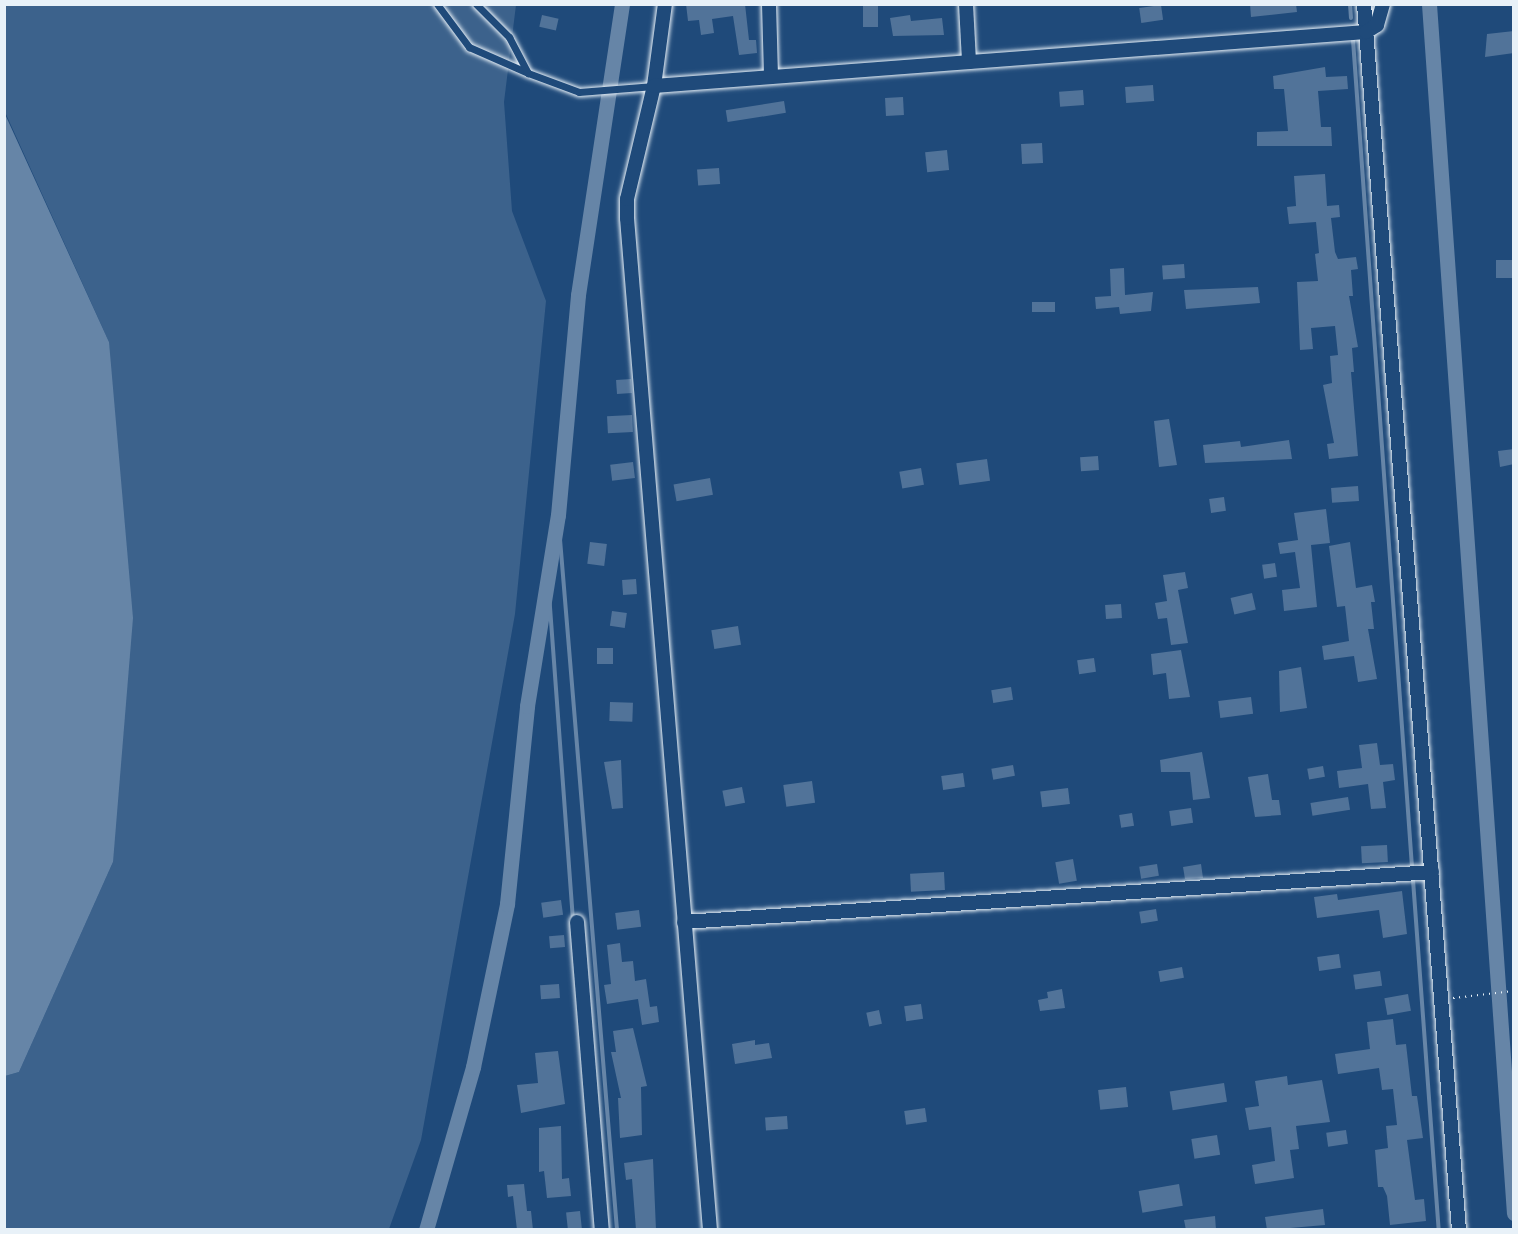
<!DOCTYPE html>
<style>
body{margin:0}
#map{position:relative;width:1518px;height:1234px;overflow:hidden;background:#1f4a7a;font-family:Sriracha,sans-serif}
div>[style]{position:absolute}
.green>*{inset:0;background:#3c628c}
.water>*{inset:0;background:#6685a7}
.stream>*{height:4px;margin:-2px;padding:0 2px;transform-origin:2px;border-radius:2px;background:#6685a7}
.canal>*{height:15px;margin:-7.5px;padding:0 7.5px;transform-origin:7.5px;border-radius:7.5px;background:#6685a7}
.building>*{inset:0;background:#517399;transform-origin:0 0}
.path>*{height:2px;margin-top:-1px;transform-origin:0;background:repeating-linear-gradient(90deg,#e8f1f8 0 1.5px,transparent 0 6px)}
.roads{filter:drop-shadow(0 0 2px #e8f1f8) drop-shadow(0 0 2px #e8f1f8)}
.lane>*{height:7px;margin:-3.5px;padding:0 3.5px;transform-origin:3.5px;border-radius:3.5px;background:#1f4a7a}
.street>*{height:14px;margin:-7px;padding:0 7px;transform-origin:7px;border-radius:7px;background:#1f4a7a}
span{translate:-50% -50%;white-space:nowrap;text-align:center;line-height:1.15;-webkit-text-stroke:4.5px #1f4a7a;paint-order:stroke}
.frame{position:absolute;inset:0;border:6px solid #e8f1f8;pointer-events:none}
</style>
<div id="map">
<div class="green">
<div style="clip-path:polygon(5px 5px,516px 5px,504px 102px,512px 211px,546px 301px,515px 614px,421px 1140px,389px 1229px,5px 1230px,5px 1076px,19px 1072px,113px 862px,109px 342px,5px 112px)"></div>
</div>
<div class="water">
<div style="clip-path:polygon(4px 112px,109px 342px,133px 618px,113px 862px,19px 1072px,5px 1076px)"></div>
</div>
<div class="stream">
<div style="left:1350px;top:4px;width:14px;rotate:86deg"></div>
<div style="left:1353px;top:40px;width:829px;rotate:85.92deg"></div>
<div style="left:558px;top:515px;width:717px;rotate:85.28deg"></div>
<div style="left:548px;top:580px;width:342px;rotate:85.8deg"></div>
<div style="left:1413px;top:880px;width:351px;rotate:85.8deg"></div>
</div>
<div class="canal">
<div style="left:1429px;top:4px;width:1212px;rotate:85.98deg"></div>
<div style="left:426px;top:1230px;width:170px;rotate:-73.9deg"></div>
<div style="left:473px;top:1067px;width:167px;rotate:-78.2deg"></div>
<div style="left:507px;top:904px;width:199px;rotate:-84.2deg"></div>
<div style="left:527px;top:706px;width:193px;rotate:-80.8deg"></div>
<div style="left:558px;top:515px;width:221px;rotate:-84.8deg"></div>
<div style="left:578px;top:295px;width:294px;rotate:-81.4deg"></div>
</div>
<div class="building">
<div style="clip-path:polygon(686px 4px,745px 4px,749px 40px,756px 40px,757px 53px,739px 55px,733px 16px,712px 19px,714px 33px,701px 35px,699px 20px,688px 21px)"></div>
<div style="left:863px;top:4px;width:15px;height:23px"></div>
<div style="clip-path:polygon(1250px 4px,1296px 4px,1297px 12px,1251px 17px)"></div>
<div style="left:1161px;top:5px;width:15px;height:22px;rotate:82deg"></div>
<div style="left:542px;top:15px;width:17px;height:12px;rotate:13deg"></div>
<div style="clip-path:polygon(910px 15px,911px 21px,942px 18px,944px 35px,893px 36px,890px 18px)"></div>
<div style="clip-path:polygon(1514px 31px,1514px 53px,1485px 57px,1487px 34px)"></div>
<div style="clip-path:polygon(1325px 67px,1326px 77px,1347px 76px,1348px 89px,1318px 91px,1321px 127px,1331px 127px,1332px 146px,1257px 146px,1257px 132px,1288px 131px,1284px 89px,1274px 89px,1273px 76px)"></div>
<div style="left:1153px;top:85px;width:16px;height:28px;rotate:86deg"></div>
<div style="left:1083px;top:90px;width:15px;height:24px;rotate:86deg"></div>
<div style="left:903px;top:97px;width:18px;height:18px;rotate:87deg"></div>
<div style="left:784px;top:101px;width:12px;height:59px;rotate:81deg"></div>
<div style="left:1042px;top:143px;width:20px;height:21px;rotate:87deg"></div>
<div style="left:947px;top:150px;width:20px;height:22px;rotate:84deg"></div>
<div style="left:719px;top:168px;width:16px;height:22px;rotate:86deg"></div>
<div style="clip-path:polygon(1325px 174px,1327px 206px,1339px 205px,1340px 217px,1331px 218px,1335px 252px,1338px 259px,1356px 257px,1358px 269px,1351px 270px,1353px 296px,1349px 296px,1358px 347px,1352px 348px,1354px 372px,1351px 372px,1358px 456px,1329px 459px,1327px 444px,1334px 443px,1323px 385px,1332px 383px,1330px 356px,1338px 355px,1335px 326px,1311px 328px,1313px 349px,1300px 350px,1297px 282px,1318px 281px,1315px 254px,1319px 253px,1316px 222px,1289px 224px,1287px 207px,1296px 206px,1294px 176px)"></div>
<div style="left:1514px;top:260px;width:18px;height:18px;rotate:90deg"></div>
<div style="left:1184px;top:264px;width:14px;height:22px;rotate:86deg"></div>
<div style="clip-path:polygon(1124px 268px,1125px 295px,1153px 292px,1151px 311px,1120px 314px,1119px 307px,1096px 309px,1095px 297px,1111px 296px,1110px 269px)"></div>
<div style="clip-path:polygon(1258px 287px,1260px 303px,1186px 309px,1184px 290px)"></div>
<div style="left:1055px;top:302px;width:10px;height:23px;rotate:90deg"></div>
<div style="left:631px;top:379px;width:14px;height:15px;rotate:86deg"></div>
<div style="left:632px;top:415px;width:17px;height:25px;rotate:87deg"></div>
<div style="clip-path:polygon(1169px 419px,1177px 465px,1159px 467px,1154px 421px)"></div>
<div style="clip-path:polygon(1289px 440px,1292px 459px,1205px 463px,1203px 445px,1240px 441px,1241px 447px)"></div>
<div style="clip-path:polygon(1514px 449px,1514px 464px,1500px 467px,1498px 451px)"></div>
<div style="left:1098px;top:456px;width:14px;height:18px;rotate:86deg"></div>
<div style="left:987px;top:459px;width:22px;height:31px;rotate:82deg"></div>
<div style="left:633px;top:462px;width:16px;height:23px;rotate:83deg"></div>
<div style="left:921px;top:468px;width:17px;height:22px;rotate:80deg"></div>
<div style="left:710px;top:478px;width:17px;height:37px;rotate:80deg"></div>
<div style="left:1358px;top:486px;width:15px;height:27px;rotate:86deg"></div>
<div style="left:1224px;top:497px;width:14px;height:15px;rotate:82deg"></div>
<div style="clip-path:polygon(1326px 509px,1330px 543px,1311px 545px,1317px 607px,1284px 611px,1282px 590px,1300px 588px,1295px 552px,1280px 554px,1278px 543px,1298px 540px,1294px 513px)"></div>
<div style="left:590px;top:542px;width:17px;height:22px;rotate:7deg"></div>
<div style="clip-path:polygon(1350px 542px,1356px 588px,1372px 585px,1375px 602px,1371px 602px,1374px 629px,1368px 629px,1377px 679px,1358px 682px,1354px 656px,1324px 660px,1322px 646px,1349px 641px,1345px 606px,1337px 607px,1329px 546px)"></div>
<div style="left:1275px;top:563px;width:14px;height:13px;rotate:82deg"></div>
<div style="clip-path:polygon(1185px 572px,1188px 588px,1178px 590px,1188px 643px,1171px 645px,1167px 618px,1158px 619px,1155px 603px,1167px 601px,1163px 575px)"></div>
<div style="left:636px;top:579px;width:15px;height:14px;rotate:86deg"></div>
<div style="left:1252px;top:593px;width:17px;height:22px;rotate:77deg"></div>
<div style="left:1121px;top:604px;width:14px;height:16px;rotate:86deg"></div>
<div style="left:612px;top:611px;width:15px;height:15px;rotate:8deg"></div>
<div style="left:738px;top:626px;width:19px;height:27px;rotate:81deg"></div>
<div style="left:597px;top:648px;width:16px;height:16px"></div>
<div style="clip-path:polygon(1181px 650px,1190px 697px,1169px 699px,1166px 673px,1153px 675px,1151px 654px)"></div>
<div style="left:1094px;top:658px;width:14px;height:17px;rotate:82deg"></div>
<div style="clip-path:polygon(1301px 667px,1307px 708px,1280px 712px,1279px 671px)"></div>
<div style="left:1011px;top:687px;width:13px;height:20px;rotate:81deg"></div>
<div style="left:1251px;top:697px;width:17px;height:33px;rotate:83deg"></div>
<div style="left:610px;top:702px;width:23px;height:19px;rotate:2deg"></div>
<div style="clip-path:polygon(1377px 743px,1380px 765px,1393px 764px,1395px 780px,1383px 782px,1386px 808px,1371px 809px,1368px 784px,1339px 788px,1337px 771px,1362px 768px,1359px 745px)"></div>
<div style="clip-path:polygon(1202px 752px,1210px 798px,1193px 800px,1190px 772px,1161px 772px,1160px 760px)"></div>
<div style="clip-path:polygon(621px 760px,623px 808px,612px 809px,604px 762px)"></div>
<div style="left:1013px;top:765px;width:11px;height:22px;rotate:80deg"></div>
<div style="left:1323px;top:766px;width:11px;height:16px;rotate:80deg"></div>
<div style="left:963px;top:773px;width:14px;height:22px;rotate:82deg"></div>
<div style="clip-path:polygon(1268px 774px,1272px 800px,1279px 800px,1281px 815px,1255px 817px,1248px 777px)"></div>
<div style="left:812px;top:781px;width:22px;height:29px;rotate:82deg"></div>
<div style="left:742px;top:787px;width:16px;height:20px;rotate:79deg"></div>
<div style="left:1068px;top:788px;width:16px;height:28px;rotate:83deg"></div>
<div style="left:1348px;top:797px;width:13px;height:38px;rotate:81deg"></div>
<div style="left:1191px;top:808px;width:15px;height:22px;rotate:82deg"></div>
<div style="left:1132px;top:813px;width:13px;height:13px;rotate:81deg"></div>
<div style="left:1387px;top:845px;width:17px;height:26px;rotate:87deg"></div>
<div style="left:1073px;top:859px;width:22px;height:18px;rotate:80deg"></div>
<div style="left:1157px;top:864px;width:12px;height:18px;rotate:81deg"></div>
<div style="clip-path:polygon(1201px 864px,1203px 878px,1185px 879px,1183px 867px)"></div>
<div style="left:944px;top:872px;width:18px;height:34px;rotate:87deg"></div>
<div style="clip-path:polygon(1402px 891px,1407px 934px,1383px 938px,1379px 910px,1317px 918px,1314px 897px,1337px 894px,1338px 900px)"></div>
<div style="left:561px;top:900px;width:15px;height:20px;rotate:82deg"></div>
<div style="left:1156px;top:909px;width:12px;height:17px;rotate:81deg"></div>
<div style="left:639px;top:910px;width:17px;height:24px;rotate:83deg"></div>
<div style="left:564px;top:935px;width:12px;height:15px;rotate:85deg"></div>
<div style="clip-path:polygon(620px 943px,622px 962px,633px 961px,635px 981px,646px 979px,650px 1007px,657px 1006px,659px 1022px,642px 1025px,638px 999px,607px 1004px,604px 985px,611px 984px,607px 945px)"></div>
<div style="left:1339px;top:954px;width:14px;height:22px;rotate:82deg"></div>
<div style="left:1182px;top:967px;width:11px;height:24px;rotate:80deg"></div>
<div style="left:1380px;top:971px;width:15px;height:27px;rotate:82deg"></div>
<div style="left:559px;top:984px;width:14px;height:19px;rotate:86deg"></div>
<div style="clip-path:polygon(1062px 989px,1065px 1008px,1040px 1011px,1038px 1000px,1048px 998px,1047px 992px)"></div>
<div style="left:1408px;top:994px;width:17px;height:24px;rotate:80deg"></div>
<div style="left:921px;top:1004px;width:15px;height:17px;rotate:82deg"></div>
<div style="left:879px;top:1010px;width:14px;height:13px;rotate:78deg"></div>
<div style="clip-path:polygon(1393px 1019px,1396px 1045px,1406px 1044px,1412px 1096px,1417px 1096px,1423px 1138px,1407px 1140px,1415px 1200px,1424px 1199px,1426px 1221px,1390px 1225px,1387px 1196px,1383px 1187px,1378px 1187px,1375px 1150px,1388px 1148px,1386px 1126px,1397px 1125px,1393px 1089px,1382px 1090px,1379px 1068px,1338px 1074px,1335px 1054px,1370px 1049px,1367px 1022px)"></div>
<div style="clip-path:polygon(633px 1028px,647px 1086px,641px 1087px,642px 1135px,620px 1138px,618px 1098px,621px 1098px,611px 1052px,616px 1052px,613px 1031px)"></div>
<div style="clip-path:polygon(755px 1040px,755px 1045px,769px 1043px,772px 1058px,735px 1064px,732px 1044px)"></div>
<div style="clip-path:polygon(558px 1051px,565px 1104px,521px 1113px,517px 1085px,538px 1083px,535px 1053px)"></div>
<div style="clip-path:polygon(1287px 1076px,1288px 1085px,1322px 1080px,1330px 1122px,1296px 1126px,1299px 1149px,1290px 1150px,1294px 1178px,1255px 1184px,1252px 1165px,1275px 1161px,1271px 1127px,1249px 1130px,1245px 1108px,1259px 1106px,1255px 1081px)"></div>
<div style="left:1224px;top:1083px;width:19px;height:55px;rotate:81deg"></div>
<div style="left:1126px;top:1087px;width:20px;height:28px;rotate:84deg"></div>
<div style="left:925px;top:1108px;width:14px;height:21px;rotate:82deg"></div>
<div style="left:787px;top:1116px;width:13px;height:22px;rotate:86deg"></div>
<div style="clip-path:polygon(561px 1126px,562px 1179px,569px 1178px,571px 1196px,547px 1198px,544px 1171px,539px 1172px,539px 1128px)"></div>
<div style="left:1346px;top:1130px;width:14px;height:20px;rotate:82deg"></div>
<div style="left:1217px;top:1135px;width:20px;height:26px;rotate:81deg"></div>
<div style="clip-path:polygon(653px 1159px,656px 1230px,636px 1230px,632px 1179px,626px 1180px,624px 1163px)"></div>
<div style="clip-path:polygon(524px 1184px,527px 1211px,531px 1211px,533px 1230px,517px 1230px,513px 1196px,508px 1197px,507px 1185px)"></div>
<div style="left:1179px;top:1184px;width:22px;height:41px;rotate:80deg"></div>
<div style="clip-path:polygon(1323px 1209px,1325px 1225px,1267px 1230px,1265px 1217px)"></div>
<div style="left:580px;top:1211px;width:19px;height:14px;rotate:84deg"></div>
<div style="clip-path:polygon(1215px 1216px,1216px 1230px,1186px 1230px,1184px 1220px)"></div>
</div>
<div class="path">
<div style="left:1453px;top:998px;width:61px;rotate:-6.5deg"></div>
</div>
<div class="roads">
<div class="lane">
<div style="left:437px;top:4px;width:54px;rotate:53.3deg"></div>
<div style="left:469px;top:47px;width:64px;rotate:23.8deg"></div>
<div style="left:528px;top:73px;width:54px;rotate:20.4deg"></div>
<div style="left:579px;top:92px;width:75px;rotate:-4.6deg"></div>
<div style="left:476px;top:4px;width:47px;rotate:45deg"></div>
<div style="left:509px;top:37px;width:41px;rotate:62.2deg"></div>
</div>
<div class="street">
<div style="left:769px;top:4px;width:73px;rotate:88.4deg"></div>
<div style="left:966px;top:4px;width:58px;rotate:87deg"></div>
<div style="left:1364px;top:4px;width:1230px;rotate:85.57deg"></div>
<div style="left:654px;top:86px;width:83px;rotate:-82.4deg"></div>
<div style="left:577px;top:922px;width:309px;rotate:85.4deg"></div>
<div style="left:684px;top:922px;width:750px;rotate:-3.82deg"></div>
<div style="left:710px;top:1230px;width:1015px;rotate:-94.69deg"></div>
<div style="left:627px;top:218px;width:19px;rotate:-90deg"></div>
<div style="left:627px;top:199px;width:116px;rotate:-76.6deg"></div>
<div style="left:654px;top:86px;width:714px;rotate:-4.34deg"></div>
<div style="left:1366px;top:32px;width:13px;rotate:-32deg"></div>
<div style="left:1377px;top:25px;width:22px;rotate:-74deg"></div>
</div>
</div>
<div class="frame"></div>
</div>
